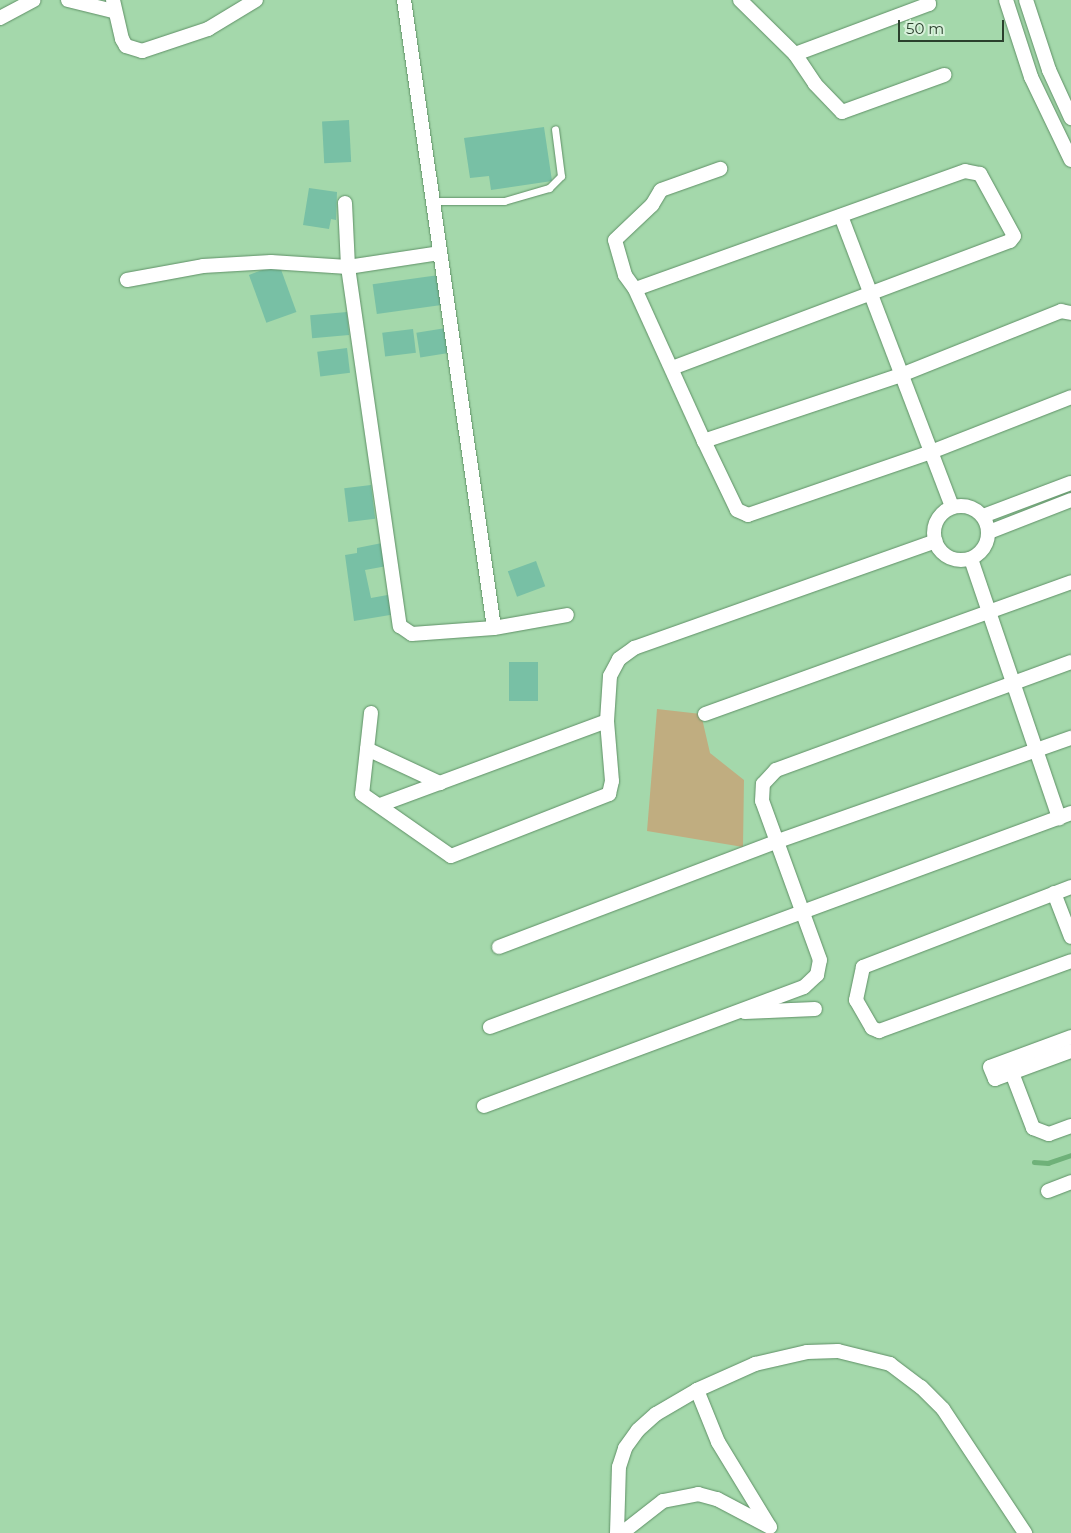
<!DOCTYPE html>
<style>
body{margin:0}
#map{position:relative;width:1071px;height:1533px;overflow:hidden;background:#a4d8ab;font-family:Montserrat,sans-serif}
div>[style]{position:absolute}
.green>*{inset:0;background:#c0ad80}
.stream>*{height:4.5px;margin:-2.25px;padding:0 2.25px;transform-origin:2.25px;border-radius:2.25px;background:#6fb179}
.building>*{inset:0;background:#78c0a5;transform-origin:0 0}
.roads{filter:drop-shadow(0 0 1px #5f9066) drop-shadow(0 0 1px #5f9066)}
.service>*{height:7px;margin:-3.5px;padding:0 3.5px;transform-origin:3.5px;border-radius:3.5px;background:#fff}
.minor>*{height:14px;margin:-7px;padding:0 7px;transform-origin:7px;border-radius:7px;background:#fff}
.minor>.ring{margin:-7px;padding:0;box-sizing:content-box;background:none;border:14px solid #fff;border-radius:50%}
span{translate:-50% -50%;white-space:nowrap;text-align:center;line-height:1.15;-webkit-text-stroke:4px #d7f1da;paint-order:stroke}
.scale{position:absolute;left:898px;top:20px;width:106px;height:22px;box-sizing:border-box;border:2px solid #2b402d;border-top:0;padding-left:6px;font-size:15px;line-height:18px;white-space:nowrap;color:#2b402d;-webkit-text-stroke:4px #d7f1da;paint-order:stroke}
</style>
<div id="map">
<div class="green">
<div style="clip-path:polygon(657px 709px,701px 714px,710px 753px,744px 780px,743px 847px,647px 831px)"></div>
</div>
<div class="stream">
<div style="left:1034px;top:1162px;width:14px;rotate:4deg"></div>
<div style="left:1048px;top:1163px;width:24px;rotate:-19deg"></div>
</div>
<div class="building">
<div style="left:349px;top:120px;width:42px;height:27px;rotate:87deg"></div>
<div style="clip-path:polygon(544px 127px,552px 181px,491px 190px,489px 176px,470px 178px,464px 138px)"></div>
<div style="clip-path:polygon(309px 188px,337px 192px,336px 220px,331px 219px,329px 229px,303px 225px)"></div>
<div style="left:279px;top:264px;width:51px;height:32px;rotate:70deg"></div>
<div style="left:439px;top:275px;width:30px;height:67px;rotate:82deg"></div>
<div style="left:347px;top:312px;width:23px;height:37px;rotate:85deg"></div>
<div style="left:446px;top:328px;width:25px;height:30px;rotate:81deg"></div>
<div style="left:413px;top:329px;width:24px;height:31px;rotate:83deg"></div>
<div style="left:347px;top:348px;width:25px;height:30px;rotate:83deg"></div>
<div style="left:371px;top:485px;width:34px;height:27px;rotate:83deg"></div>
<div style="clip-path:polygon(382px 543px,387px 566px,365px 570px,371px 598px,393px 594px,396px 614px,354px 621px,345px 555px,357px 553px,357px 548px)"></div>
<div style="left:536px;top:561px;width:27px;height:30px;rotate:70deg"></div>
<div style="left:538px;top:662px;width:39px;height:29px;rotate:90deg"></div>
</div>
<div class="roads">
<div class="service">
<div style="left:433px;top:201px;width:71px"></div>
<div style="left:504px;top:201px;width:47px;rotate:-16.1deg"></div>
<div style="left:549px;top:188px;width:17px;rotate:-45deg"></div>
<div style="left:561px;top:176px;width:47px;rotate:-97.3deg"></div>
</div>
<div class="minor">
<div style="left:68px;top:0;width:46px;rotate:13.7deg"></div>
<div style="left:113px;top:0;width:40px;rotate:77deg"></div>
<div style="left:122px;top:39px;width:8px;rotate:60deg"></div>
<div style="left:126px;top:46px;width:17px;rotate:17deg"></div>
<div style="left:142px;top:51px;width:70px;rotate:-18.4deg"></div>
<div style="left:208px;top:29px;width:56px;rotate:-31.1deg"></div>
<div style="left:404px;top:0;width:634px;rotate:81.84deg"></div>
<div style="left:740px;top:0;width:77px;rotate:44.5deg"></div>
<div style="left:928px;top:0;width:4px;rotate:76deg"></div>
<div style="left:929px;top:4px;width:143px;rotate:159.5deg"></div>
<div style="left:795px;top:54px;width:36px;rotate:56deg"></div>
<div style="left:815px;top:84px;width:39px;rotate:46deg"></div>
<div style="left:842px;top:112px;width:109px;rotate:-19.9deg"></div>
<div style="left:1006px;top:0;width:81px;rotate:72deg"></div>
<div style="left:1031px;top:77px;width:92px;rotate:64.3deg"></div>
<div style="left:1026px;top:0;width:74px;rotate:71.8deg"></div>
<div style="left:1049px;top:70px;width:53px;rotate:65.4deg"></div>
<div style="left:0;top:18px;width:38px;rotate:-28deg"></div>
<div style="left:345px;top:203px;width:64px;rotate:87.3deg"></div>
<div style="left:348px;top:267px;width:363px;rotate:81.8deg"></div>
<div style="left:400px;top:626px;width:14px;rotate:34deg"></div>
<div style="left:412px;top:634px;width:82px;rotate:-4.2deg"></div>
<div style="left:494px;top:628px;width:74px;rotate:-10.1deg"></div>
<div style="left:841px;top:216px;width:311px;rotate:69.1deg"></div>
<div style="left:127px;top:280px;width:77px;rotate:-10.4deg"></div>
<div style="left:203px;top:266px;width:68px;rotate:-3.4deg"></div>
<div style="left:271px;top:262px;width:77px;rotate:3.7deg"></div>
<div style="left:348px;top:267px;width:92px;rotate:-8.7deg"></div>
<div style="left:635px;top:289px;width:17px;rotate:-126deg"></div>
<div style="left:625px;top:275px;width:36px;rotate:-106deg"></div>
<div style="left:615px;top:240px;width:51px;rotate:-43.4deg"></div>
<div style="left:652px;top:205px;width:17px;rotate:-59deg"></div>
<div style="left:661px;top:190px;width:63px;rotate:-19.6deg"></div>
<div style="left:1071px;top:313px;width:10px;rotate:-169deg"></div>
<div style="left:1061px;top:311px;width:172px;rotate:158.2deg"></div>
<div style="left:901px;top:375px;width:208px;rotate:161.5deg"></div>
<div style="left:704px;top:441px;width:76px;rotate:64.4deg"></div>
<div style="left:737px;top:510px;width:12px;rotate:24deg"></div>
<div style="left:748px;top:515px;width:194px;rotate:-19deg"></div>
<div style="left:931px;top:452px;width:150px;rotate:-21.4deg"></div>
<div style="left:672px;top:368px;width:361px;rotate:-20.6deg"></div>
<div style="left:1010px;top:241px;width:6px;rotate:-51deg"></div>
<div style="left:1014px;top:236px;width:71px;rotate:-118.7deg"></div>
<div style="left:980px;top:174px;width:15px;rotate:-169deg"></div>
<div style="left:965px;top:171px;width:350px;rotate:160.3deg"></div>
<div style="left:635px;top:289px;width:167px;rotate:65.6deg"></div>
<div class="ring" style="left:934px;top:506px;width:40px;height:40px"></div>
<div style="left:983px;top:516px;width:94px;rotate:-20.6deg"></div>
<div style="left:989px;top:532px;width:88px;rotate:-21.3deg"></div>
<div style="left:971px;top:559px;width:274px;rotate:71.2deg"></div>
<div style="left:371px;top:713px;width:81px;rotate:96.3deg"></div>
<div style="left:362px;top:794px;width:108px;rotate:34.9deg"></div>
<div style="left:451px;top:856px;width:170px;rotate:-21.4deg"></div>
<div style="left:609px;top:794px;width:13px;rotate:-77deg"></div>
<div style="left:612px;top:781px;width:60px;rotate:-94.8deg"></div>
<div style="left:607px;top:721px;width:45px;rotate:-86.2deg"></div>
<div style="left:610px;top:676px;width:19px;rotate:-62deg"></div>
<div style="left:619px;top:659px;width:19px;rotate:-36deg"></div>
<div style="left:634px;top:648px;width:320px;rotate:-19.5deg"></div>
<div style="left:705px;top:714px;width:389px;rotate:-19.8deg"></div>
<div style="left:367px;top:749px;width:81px;rotate:25deg"></div>
<div style="left:380px;top:805px;width:242px;rotate:-20.3deg"></div>
<div style="left:1071px;top:887px;width:223px;rotate:159deg"></div>
<div style="left:863px;top:967px;width:34px;rotate:102deg"></div>
<div style="left:856px;top:1000px;width:32px;rotate:60deg"></div>
<div style="left:872px;top:1028px;width:8px;rotate:23deg"></div>
<div style="left:879px;top:1031px;width:204px;rotate:-20deg"></div>
<div style="left:1054px;top:893px;width:47px;rotate:68.9deg"></div>
<div style="left:499px;top:947px;width:298px;rotate:-20.8deg"></div>
<div style="left:778px;top:841px;width:311px;rotate:-19.4deg"></div>
<div style="left:745px;top:1012px;width:70px;rotate:-2.5deg"></div>
<div style="left:490px;top:1027px;width:619px;rotate:-20.22deg"></div>
<div style="left:1071px;top:1037px;width:86px;rotate:159.7deg"></div>
<div style="left:990px;top:1067px;width:13px;rotate:67deg"></div>
<div style="left:995px;top:1079px;width:81px;rotate:-20.2deg"></div>
<div style="left:1012px;top:1073px;width:59px;rotate:69.1deg"></div>
<div style="left:1033px;top:1128px;width:17px;rotate:21deg"></div>
<div style="left:1049px;top:1134px;width:23px;rotate:-20deg"></div>
<div style="left:484px;top:1106px;width:341px;rotate:-20.4deg"></div>
<div style="left:804px;top:987px;width:18px;rotate:-43deg"></div>
<div style="left:817px;top:975px;width:15px;rotate:-79deg"></div>
<div style="left:820px;top:960px;width:169px;rotate:-110deg"></div>
<div style="left:762px;top:801px;width:17px;rotate:-87deg"></div>
<div style="left:763px;top:784px;width:19px;rotate:-47deg"></div>
<div style="left:776px;top:770px;width:314px;rotate:-20.1deg"></div>
<div style="left:1048px;top:1191px;width:25px;rotate:-21deg"></div>
<div style="left:697px;top:1390px;width:56px;rotate:68deg"></div>
<div style="left:718px;top:1442px;width:98px;rotate:58.7deg"></div>
<div style="left:617px;top:1533px;width:66px;rotate:-88.3deg"></div>
<div style="left:619px;top:1467px;width:20px;rotate:-72deg"></div>
<div style="left:625px;top:1448px;width:22px;rotate:-54deg"></div>
<div style="left:638px;top:1430px;width:24px;rotate:-42deg"></div>
<div style="left:656px;top:1414px;width:48px;rotate:-30.3deg"></div>
<div style="left:697px;top:1390px;width:64px;rotate:-24.1deg"></div>
<div style="left:755px;top:1364px;width:53px;rotate:-13deg"></div>
<div style="left:807px;top:1352px;width:31px;rotate:-2deg"></div>
<div style="left:838px;top:1351px;width:54px;rotate:14deg"></div>
<div style="left:890px;top:1364px;width:39px;rotate:37deg"></div>
<div style="left:921px;top:1387px;width:31px;rotate:45deg"></div>
<div style="left:943px;top:1409px;width:149px;rotate:56.5deg"></div>
<div style="left:622px;top:1533px;width:52px;rotate:-38deg"></div>
<div style="left:663px;top:1501px;width:36px;rotate:-11deg"></div>
<div style="left:698px;top:1494px;width:20px;rotate:15deg"></div>
<div style="left:717px;top:1499px;width:60px;rotate:27.8deg"></div>
</div>
</div>
<div class="scale">50 m</div>
</div>
